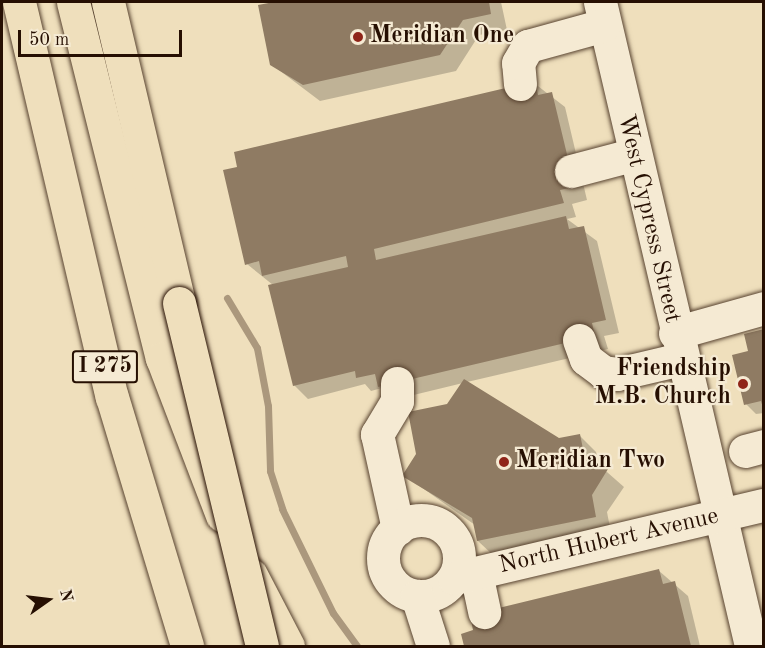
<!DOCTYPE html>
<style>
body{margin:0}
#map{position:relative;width:765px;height:648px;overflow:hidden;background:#efdfbc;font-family:"Old Standard TT",serif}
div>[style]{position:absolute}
.shadow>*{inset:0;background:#0003}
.stream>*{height:7px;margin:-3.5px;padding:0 3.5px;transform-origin:3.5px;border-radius:3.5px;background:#ab987d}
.building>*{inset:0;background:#8f7b63}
.roads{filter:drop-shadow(0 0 2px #584330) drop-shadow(0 0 2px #584330)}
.minor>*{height:33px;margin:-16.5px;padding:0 16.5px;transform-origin:16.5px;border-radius:16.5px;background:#f5ead3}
.minor>.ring{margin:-16.5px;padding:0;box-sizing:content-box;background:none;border:33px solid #f5ead3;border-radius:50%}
.highway>*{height:33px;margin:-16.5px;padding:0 16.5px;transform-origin:16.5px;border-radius:16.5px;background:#efdfbc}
.bridges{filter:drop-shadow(0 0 2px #260f02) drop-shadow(0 0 2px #260f02)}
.highway-bridge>*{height:33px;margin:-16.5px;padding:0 16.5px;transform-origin:16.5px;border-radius:16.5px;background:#efdfbc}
.dots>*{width:16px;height:16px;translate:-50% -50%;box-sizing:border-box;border:3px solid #f5ead3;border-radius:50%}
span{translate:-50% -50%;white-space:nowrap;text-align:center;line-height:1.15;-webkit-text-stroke:4.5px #f5ead3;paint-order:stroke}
.shield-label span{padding:2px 4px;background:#f5ead3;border:2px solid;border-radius:4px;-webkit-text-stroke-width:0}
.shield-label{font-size:22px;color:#260f02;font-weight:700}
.poi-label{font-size:24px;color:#260f02;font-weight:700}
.left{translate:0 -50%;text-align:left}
.right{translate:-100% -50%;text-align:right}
.street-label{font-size:24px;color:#260f02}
.frame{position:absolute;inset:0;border:3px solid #260f02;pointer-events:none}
.north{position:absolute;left:18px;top:570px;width:60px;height:60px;-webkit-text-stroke:4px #f5ead3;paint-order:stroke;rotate:76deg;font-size:16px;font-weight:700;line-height:24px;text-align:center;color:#260f02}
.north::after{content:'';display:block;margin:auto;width:21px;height:27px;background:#260f02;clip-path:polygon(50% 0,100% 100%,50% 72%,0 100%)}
.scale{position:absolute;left:18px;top:30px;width:164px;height:27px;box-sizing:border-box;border:3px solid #260f02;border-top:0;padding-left:8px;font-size:18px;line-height:21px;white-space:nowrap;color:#260f02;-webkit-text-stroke:4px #f5ead3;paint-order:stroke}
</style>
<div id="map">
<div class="shadow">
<div style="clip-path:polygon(281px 2px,501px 2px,507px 30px,479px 35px,456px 71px,320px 101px,271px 64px,260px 6px)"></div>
<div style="clip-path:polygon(534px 83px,565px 107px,587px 200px,572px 204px,576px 217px,567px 219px,597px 241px,619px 333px,604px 336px,608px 349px,467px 382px,559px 439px,579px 435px,596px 452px,599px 465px,624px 487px,607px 512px,611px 533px,495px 557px,478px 541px,475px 525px,404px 475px,463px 383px,393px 400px,382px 388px,371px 391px,365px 384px,308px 399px,294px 385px,273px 285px,247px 264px)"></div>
<div style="clip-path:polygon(764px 330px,764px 413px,756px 414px,746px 404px,750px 352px)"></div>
<div style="clip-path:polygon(658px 570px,688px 596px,700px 646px,465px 646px,463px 635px)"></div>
</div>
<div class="stream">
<div style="left:227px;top:298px;width:58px;rotate:59deg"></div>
<div style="left:257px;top:348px;width:59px;rotate:79.3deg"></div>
<div style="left:268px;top:406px;width:65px;rotate:88.2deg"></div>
<div style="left:270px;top:471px;width:40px;rotate:72deg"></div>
<div style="left:282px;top:509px;width:116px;rotate:63.9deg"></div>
<div style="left:333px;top:613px;width:41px;rotate:54deg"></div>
</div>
<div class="building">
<div style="clip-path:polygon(274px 2px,489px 2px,491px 14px,463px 20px,440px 55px,303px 85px,270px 65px,258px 5px)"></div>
<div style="clip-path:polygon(535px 81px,538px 95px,552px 92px,571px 171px,574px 187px,560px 190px,564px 203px,374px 249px,376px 260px,566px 216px,569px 229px,584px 226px,606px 320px,592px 323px,595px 336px,378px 387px,375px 374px,356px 378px,355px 371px,293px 386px,268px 285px,348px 267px,346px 256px,262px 276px,259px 261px,245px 265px,223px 170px,237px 167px,234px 152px)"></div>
<div style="clip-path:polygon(764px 329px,764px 408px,763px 408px,761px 401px,744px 405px,732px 355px,748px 351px,744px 334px)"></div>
<div style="clip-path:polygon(464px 379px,559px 438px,580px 434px,584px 454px,608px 469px,592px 495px,596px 517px,477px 541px,472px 518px,402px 476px,416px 454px,408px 412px,447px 404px)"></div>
<div style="clip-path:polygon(659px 569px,663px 584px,675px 581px,691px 646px,464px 646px,461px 634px,473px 630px,470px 615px)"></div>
</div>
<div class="roads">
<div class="minor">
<div style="left:600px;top:2px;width:661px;rotate:76.8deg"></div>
<div style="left:520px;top:84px;width:21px;rotate:-95deg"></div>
<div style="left:518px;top:63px;width:20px;rotate:-60deg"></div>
<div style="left:528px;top:46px;width:79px;rotate:-15.4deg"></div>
<div style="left:571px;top:171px;width:63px;rotate:-14.7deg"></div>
<div style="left:675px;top:333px;width:92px;rotate:-15.7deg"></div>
<div style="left:579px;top:340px;width:20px;rotate:70deg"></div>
<div style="left:586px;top:359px;width:21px;rotate:37deg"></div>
<div style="left:603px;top:372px;width:14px;rotate:8deg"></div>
<div style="left:617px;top:374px;width:66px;rotate:-13.2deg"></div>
<div style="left:397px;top:383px;width:18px;rotate:90deg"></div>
<div style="left:397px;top:401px;width:39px;rotate:121deg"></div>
<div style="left:377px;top:434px;width:97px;rotate:77.5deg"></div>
<div style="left:745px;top:451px;width:20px;rotate:-15deg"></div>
<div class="ring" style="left:383px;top:520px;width:43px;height:43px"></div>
<div style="left:476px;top:573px;width:40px;rotate:78deg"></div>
<div style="left:454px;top:578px;width:318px;rotate:-13.3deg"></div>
<div style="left:417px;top:596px;width:52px;rotate:72.3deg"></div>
</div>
<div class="highway">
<div style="left:19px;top:2px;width:406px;rotate:76.8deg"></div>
<div style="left:112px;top:397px;width:260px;rotate:73.2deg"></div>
<div style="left:73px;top:2px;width:367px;rotate:76deg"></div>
<div style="left:162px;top:358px;width:168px;rotate:69.1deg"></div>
<div style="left:108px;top:2px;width:309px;rotate:76.7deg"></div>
<div style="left:251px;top:575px;width:80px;rotate:62.5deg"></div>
</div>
</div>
<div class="bridges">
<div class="highway-bridge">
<div style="left:179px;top:303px;width:353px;rotate:76.4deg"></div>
</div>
</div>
<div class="dots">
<div style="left:358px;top:37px;background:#8f2418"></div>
<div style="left:743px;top:384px;background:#8f2418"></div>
<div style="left:504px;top:462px;background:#8f2418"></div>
</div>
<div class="shield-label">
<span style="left:105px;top:367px">I 275</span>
</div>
<div class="poi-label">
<span class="left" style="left:370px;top:37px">Meridian One</span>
<span class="right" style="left:731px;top:384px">Friendship<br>M.B. Church</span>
<span class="left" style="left:516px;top:462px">Meridian Two</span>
</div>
<div class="street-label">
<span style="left:648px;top:219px;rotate:77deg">West Cypress Street</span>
<span style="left:609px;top:542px;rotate:-13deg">North Hubert Avenue</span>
</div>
<div class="frame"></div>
<div class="north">N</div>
<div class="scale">50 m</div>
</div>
